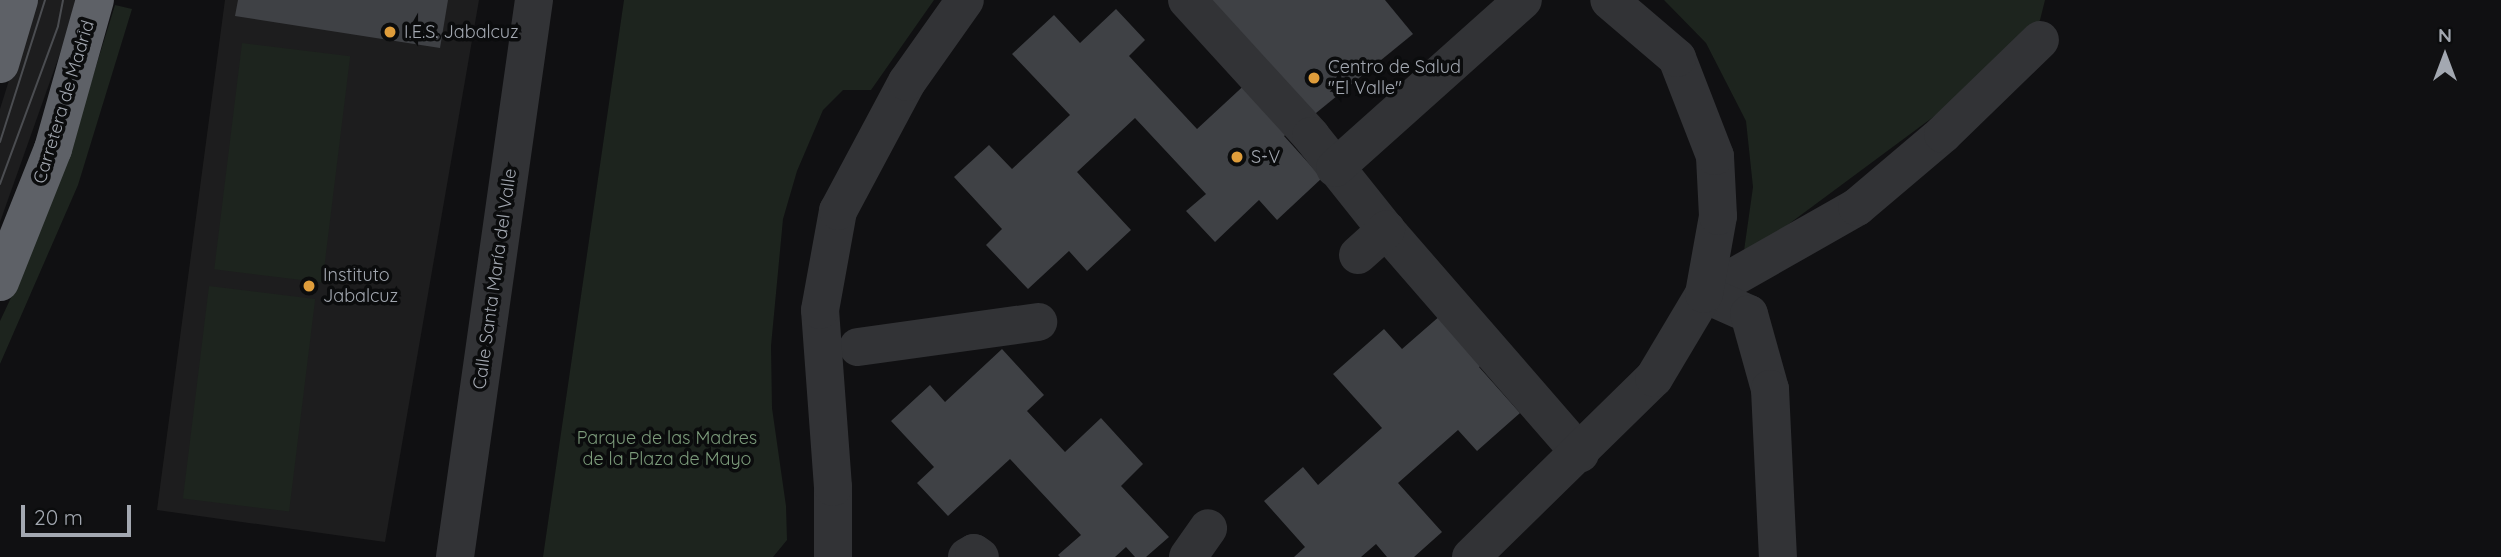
<!DOCTYPE html>
<meta charset="utf-8">
<style>
body{margin:0}
#map{position:relative;width:2501px;height:557px;overflow:hidden;background:#101012;font-family:Quicksand,sans-serif}
div>[style]{position:absolute}
.built>*{inset:0;background:#1d1d1e}
.green>*{inset:0;background:#1d241e;transform-origin:0 0}
.building>*{inset:0;background:#3f4145}
.minor>*{height:38px;margin:-19px;padding:0 19px;transform-origin:19px;border-radius:19px;background:#323336}
.highway>*{height:38px;margin:-19px;padding:0 19px;transform-origin:19px;border-radius:19px;background:#5e6167}
.tram>*{height:2px;margin:-1px;padding:0 1px;transform-origin:1px;border-radius:1px;background:#4b4d51}
.dots>*{width:19px;height:19px;translate:-50% -50%;box-sizing:border-box;border:4px solid #0b0c0d;border-radius:50%}
span{translate:-50% -50%;white-space:nowrap;text-align:center;line-height:1.15;-webkit-text-stroke:7px #0b0c0d;paint-order:stroke}
.poi-label{font-size:18px;color:#a3a8b1}
.left{translate:0 -50%;text-align:left}
.street-label{font-size:18px;color:#a3a8b1}
.park-label{font-size:18px;color:#7c9b7b}
.north{position:absolute;left:2410px;top:21px;width:70px;height:70px;-webkit-text-stroke:5px #0b0c0d;paint-order:stroke;rotate:0deg;font-size:19px;font-weight:700;line-height:28px;text-align:center;color:#a3a8b1}
.north::after{content:'';display:block;margin:auto;width:24px;height:32px;background:#a3a8b1;clip-path:polygon(50% 0,100% 100%,50% 72%,0 100%)}
.scale{position:absolute;left:21px;top:505px;width:110px;height:32px;box-sizing:border-box;border:4px solid #a3a8b1;border-top:0;padding-left:9px;font-size:21px;line-height:24px;white-space:nowrap;color:#a3a8b1;-webkit-text-stroke:5px #0b0c0d;paint-order:stroke}
</style>
<div id="map">
<div class="built">
<div style="clip-path:polygon(34px 0,75px 0,69px 28px,0 222px,0 109px)"></div>
<div style="clip-path:polygon(225px 0,479px 0,385px 542px,157px 510px)"></div>
</div>
<div class="green">
<div style="clip-path:polygon(624px 0,934px 0,871px 90px,843px 90px,823px 110px,797px 171px,783px 219px,771px 346px,772px 408px,786px 506px,787px 540px,773px 557px,543px 557px)"></div>
<div style="clip-path:polygon(1664px 0,2045px 0,2040px 20px,2006px 63px,1743px 258px,1753px 187px,1746px 121px,1706px 43px)"></div>
<div style="clip-path:polygon(115px 5px,132px 9px,78px 185px,0 364px,0 321px,26px 266px,76px 131px)"></div>
<div style="left:242px;top:43px;width:109px;height:228px;rotate:7deg"></div>
<div style="left:209px;top:286px;width:107px;height:214px;rotate:7deg"></div>
</div>
<div class="building">
<div style="clip-path:polygon(238px 0,448px 0,440px 48px,235px 16px)"></div>
<div style="clip-path:polygon(1205px 0,1385px 0,1413px 34px,1305px 122px)"></div>
<div style="clip-path:polygon(1116px 9px,1145px 40px,1129px 56px,1197px 129px,1251px 79px,1296px 126px,1284px 136px,1322px 178px,1277px 220px,1259px 200px,1215px 242px,1186px 211px,1206px 194px,1135px 118px,1077px 172px,1131px 230px,1087px 271px,1069px 251px,1028px 289px,986px 245px,1002px 229px,954px 177px,989px 145px,1012px 169px,1070px 115px,1012px 54px,1054px 15px,1080px 43px)"></div>
<div style="clip-path:polygon(1449px 308px,1492px 356px,1479px 367px,1520px 413px,1477px 451px,1458px 430px,1398px 483px,1442px 532px,1414px 557px,1387px 557px,1376px 544px,1361px 557px,1294px 557px,1305px 547px,1264px 501px,1303px 467px,1318px 485px,1382px 428px,1333px 374px,1384px 329px,1402px 349px)"></div>
<div style="clip-path:polygon(1002px 349px,1044px 395px,1027px 411px,1065px 452px,1101px 418px,1143px 464px,1121px 486px,1169px 537px,1146px 557px,1135px 557px,1126px 547px,1115px 557px,1060px 557px,1058px 555px,1081px 535px,1010px 459px,948px 516px,917px 483px,934px 467px,891px 421px,930px 385px,945px 402px)"></div>
</div>
<div class="minor">
<div style="left:1187px;top:0;width:184px;rotate:47.6deg"></div>
<div style="left:1311px;top:136px;width:120px;rotate:51.4deg"></div>
<div style="left:1386px;top:230px;width:296px;rotate:49deg"></div>
<div style="left:1335px;top:168px;width:252px;rotate:-41.8deg"></div>
<div style="left:1358px;top:255px;width:38px;rotate:-42deg"></div>
<div style="left:1704px;top:294px;width:176px;rotate:-29.6deg"></div>
<div style="left:1857px;top:207px;width:113px;rotate:-40.3deg"></div>
<div style="left:1943px;top:134px;width:135px;rotate:-44.1deg"></div>
<div style="left:1704px;top:294px;width:49px;rotate:24deg"></div>
<div style="left:1749px;top:314px;width:78px;rotate:74.4deg"></div>
<div style="left:1770px;top:389px;width:168px;rotate:87.3deg"></div>
<div style="left:858px;top:347px;width:182px;rotate:-7.9deg"></div>
<div style="left:455px;top:557px;width:563px;rotate:-81.93deg"></div>
<div style="left:833px;top:557px;width:70px;rotate:-90deg"></div>
<div style="left:833px;top:487px;width:177px;rotate:-94.2deg"></div>
<div style="left:820px;top:310px;width:101px;rotate:-79.7deg"></div>
<div style="left:838px;top:211px;width:146px;rotate:-61.9deg"></div>
<div style="left:907px;top:82px;width:100px;rotate:-54.7deg"></div>
<div style="left:967px;top:557px;width:8px;rotate:-30deg"></div>
<div style="left:974px;top:553px;width:7px;rotate:34deg"></div>
<div style="left:1188px;top:557px;width:35px;rotate:-55deg"></div>
<div style="left:1471px;top:557px;width:256px;rotate:-44.4deg"></div>
<div style="left:1654px;top:378px;width:98px;rotate:-59.2deg"></div>
<div style="left:1704px;top:294px;width:79px;rotate:-79.8deg"></div>
<div style="left:1718px;top:216px;width:60px;rotate:-92.9deg"></div>
<div style="left:1715px;top:156px;width:105px;rotate:-111.2deg"></div>
<div style="left:1677px;top:58px;width:89px;rotate:-139.5deg"></div>
</div>
<div class="highway">
<div style="left:0;top:64px;width:67px;rotate:-73.5deg"></div>
<div style="left:0;top:282px;width:143px;rotate:-68.3deg"></div>
<div style="left:53px;top:149px;width:155px;rotate:-74.3deg"></div>
</div>
<div class="tram">
<div style="left:0;top:142px;width:149px;rotate:-72.4deg"></div>
<div style="left:0;top:184px;width:168px;rotate:-69.8deg"></div>
<div style="left:58px;top:26px;width:26px;rotate:-79deg"></div>
</div>
<div class="dots">
<div style="left:390px;top:32px;background:#df9d3b"></div>
<div style="left:1314px;top:78px;background:#df9d3b"></div>
<div style="left:1237px;top:157px;background:#df9d3b"></div>
<div style="left:309px;top:286px;background:#df9d3b"></div>
</div>
<div class="poi-label">
<span class="left" style="left:404px;top:32px">I.E.S. Jabalcuz</span>
<span class="left" style="left:1328px;top:78px">Centro de Salud<br>"El Valle"</span>
<span class="left" style="left:1251px;top:157px">S-V</span>
<span class="left" style="left:323px;top:286px">Instituto<br>Jabalcuz</span>
</div>
<div class="street-label">
<span style="left:64px;top:102px;rotate:-73deg">Carretera de Madrid</span>
<span style="left:495px;top:279px;rotate:-82deg">Calle Santa María del Valle</span>
</div>
<div class="park-label">
<span style="left:667px;top:449px">Parque de las Madres<br>de la Plaza de Mayo</span>
</div>
<div class="north">N</div>
<div class="scale">20 m</div>
</div>
